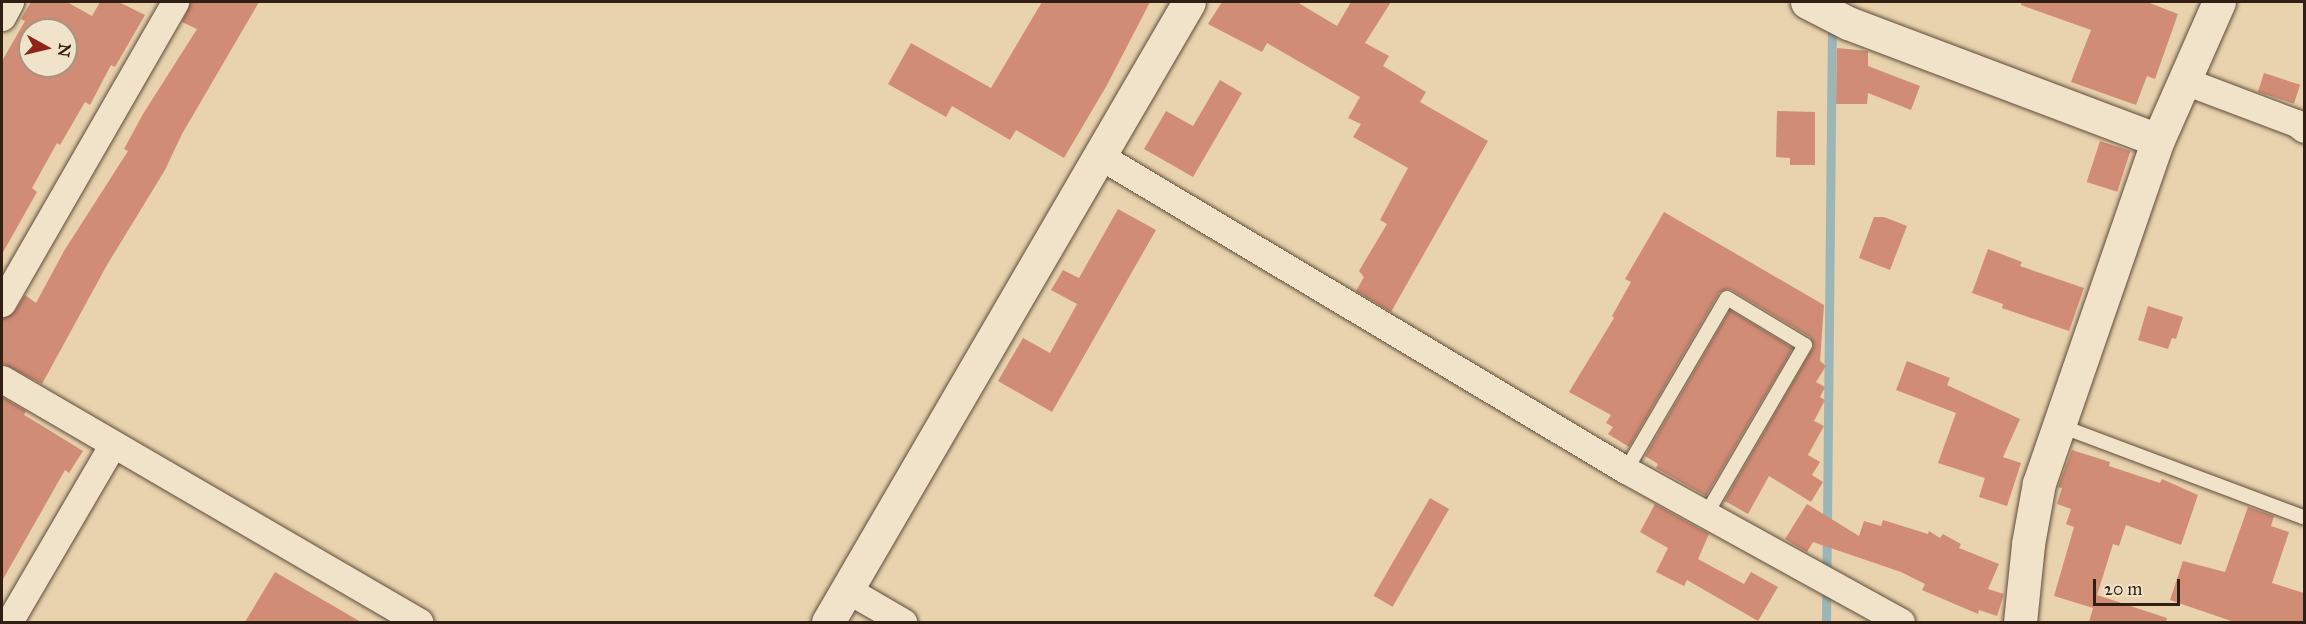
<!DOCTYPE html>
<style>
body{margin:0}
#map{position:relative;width:2306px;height:624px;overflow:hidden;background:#e9d3ae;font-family:"IM FELL Great Primer",serif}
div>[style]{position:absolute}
.stream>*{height:9px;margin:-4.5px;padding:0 4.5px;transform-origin:4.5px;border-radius:4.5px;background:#9cb5b6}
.building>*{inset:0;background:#d18c76;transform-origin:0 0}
.roads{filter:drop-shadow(0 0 2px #5f4c3a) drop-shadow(0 0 2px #5f4c3a)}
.service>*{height:14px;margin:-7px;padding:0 7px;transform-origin:7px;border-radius:7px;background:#f1e2ca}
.minor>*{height:27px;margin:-13.5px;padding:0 13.5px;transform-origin:13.5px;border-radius:13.5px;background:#f1e2ca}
.tertiary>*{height:33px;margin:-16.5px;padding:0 16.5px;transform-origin:16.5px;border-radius:16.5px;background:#f1e2ca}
span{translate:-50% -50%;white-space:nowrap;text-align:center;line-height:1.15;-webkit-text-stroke:4.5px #f1e2ca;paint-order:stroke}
.frame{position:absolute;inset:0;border:3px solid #311f13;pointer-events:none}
.north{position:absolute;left:18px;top:18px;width:60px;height:60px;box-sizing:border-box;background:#f1e2ca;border:2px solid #a49481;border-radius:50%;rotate:98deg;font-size:16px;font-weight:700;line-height:24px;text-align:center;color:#311f13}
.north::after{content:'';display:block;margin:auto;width:21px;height:27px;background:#8f2418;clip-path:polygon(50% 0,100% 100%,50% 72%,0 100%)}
.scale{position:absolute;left:2093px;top:579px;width:87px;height:27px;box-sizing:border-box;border:3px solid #311f13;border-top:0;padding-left:8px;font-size:18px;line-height:21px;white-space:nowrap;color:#311f13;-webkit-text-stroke:4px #f1e2ca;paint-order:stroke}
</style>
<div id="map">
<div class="stream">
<div style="left:1826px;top:622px;width:600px;rotate:-89.43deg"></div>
</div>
<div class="building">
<div style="clip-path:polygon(evenodd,31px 2px,67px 2px,92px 16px,100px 2px,119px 2px,145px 15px,115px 67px,111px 65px,90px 105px,85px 102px,60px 145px,57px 143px,32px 188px,37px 192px,2px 254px,2px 61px,25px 21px,21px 19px,31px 2px,30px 30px,66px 30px,66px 66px,30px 66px,30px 30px)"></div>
<div style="clip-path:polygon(191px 2px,259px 2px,182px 134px,165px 170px,107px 265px,42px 384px,2px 363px,2px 319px,15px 311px,25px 295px,36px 303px,64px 251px,128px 151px,124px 149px,143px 114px,197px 29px,182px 22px)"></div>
<div style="clip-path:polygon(1042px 2px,1150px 2px,1107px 85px,1064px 158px,1016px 130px,1010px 140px,952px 106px,946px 117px,888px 84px,911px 43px,991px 88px)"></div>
<div style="clip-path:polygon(1222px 2px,1297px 2px,1337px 26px,1351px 2px,1391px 2px,1365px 43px,1389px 56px,1383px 66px,1426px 92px,1420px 102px,1488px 141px,1391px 312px,1356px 291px,1364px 277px,1359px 271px,1387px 224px,1380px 220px,1408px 168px,1353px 137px,1361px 124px,1348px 118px,1360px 97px,1267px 43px,1262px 52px,1208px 24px)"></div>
<div style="clip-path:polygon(2021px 2px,2147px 2px,2178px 14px,2155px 79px,2147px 76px,2136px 105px,2071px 82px,2091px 30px,2021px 5px)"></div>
<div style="clip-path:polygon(1837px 48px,1868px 51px,1868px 66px,1920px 86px,1911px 110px,1868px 93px,1867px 104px,1836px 104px)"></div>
<div style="left:2264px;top:73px;width:38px;height:20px;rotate:18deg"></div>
<div style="clip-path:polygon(1220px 80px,1242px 93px,1193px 177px,1144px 149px,1166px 111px,1193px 126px)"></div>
<div style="clip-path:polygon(1777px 111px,1815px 112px,1815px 165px,1790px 165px,1790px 158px,1776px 157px)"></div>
<div style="left:2100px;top:141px;width:32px;height:43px;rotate:18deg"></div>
<div style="clip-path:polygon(1118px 209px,1156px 230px,1052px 412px,998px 381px,1023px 338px,1050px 353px,1077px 304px,1051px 290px,1063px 270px,1079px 278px)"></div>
<div style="clip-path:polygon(1664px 212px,1824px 305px,1820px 361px,1826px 366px,1816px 382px,1825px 387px,1820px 397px,1825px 400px,1814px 421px,1824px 426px,1808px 455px,1820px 462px,1812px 475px,1823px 482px,1811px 502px,1769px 476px,1748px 514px,1725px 501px,1722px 505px,1814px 346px,1810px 337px,1732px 290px,1727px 289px,1719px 293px,1629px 447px,1608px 434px,1613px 427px,1606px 423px,1611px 415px,1569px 392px,1614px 318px,1612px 316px,1631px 282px,1625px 279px)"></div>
<div style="clip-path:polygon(1874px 217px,1884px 217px,1907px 226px,1890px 270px,1859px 258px)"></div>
<div style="clip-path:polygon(1988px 249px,2022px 262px,2020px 266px,2084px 288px,2069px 331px,2002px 308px,2003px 304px,1972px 293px)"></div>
<div style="clip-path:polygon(2148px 306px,2183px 317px,2176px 339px,2172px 338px,2168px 349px,2138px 340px)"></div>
<div style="clip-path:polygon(1730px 310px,1793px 348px,1706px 496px,1656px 468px,1658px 464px,1645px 456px)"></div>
<div style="clip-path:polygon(1907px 361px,1950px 378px,1947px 385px,2020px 419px,2003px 457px,2021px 463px,2007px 506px,1979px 497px,1985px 478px,1938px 463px,1956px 413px,1896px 390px)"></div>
<div style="clip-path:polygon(2px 397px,26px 411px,24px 415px,31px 419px,83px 451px,69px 473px,65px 470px,2px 581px)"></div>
<div style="clip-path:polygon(2072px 450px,2110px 462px,2109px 466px,2160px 483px,2162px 479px,2198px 495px,2181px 545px,2126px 525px,2119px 546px,2113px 544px,2097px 595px,2167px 618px,2166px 622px,2089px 622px,2093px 608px,2054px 596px,2074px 527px,2066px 524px,2071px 509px,2057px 504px,2062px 488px,2058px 487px)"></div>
<div style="left:1430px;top:498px;width:22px;height:113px;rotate:30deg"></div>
<div style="clip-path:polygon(1655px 504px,1709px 534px,1698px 559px,1744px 584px,1751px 572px,1778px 587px,1758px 621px,1687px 580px,1684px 586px,1656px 572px,1668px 548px,1640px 532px)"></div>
<div style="clip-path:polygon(1807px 504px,1859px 536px,1864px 521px,1881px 526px,1883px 520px,1928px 534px,1929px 531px,1940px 538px,1943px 534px,1961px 544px,1959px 548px,1999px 564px,1988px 589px,2004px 594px,1997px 616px,1979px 610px,1978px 614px,1922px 590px,1925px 584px,1901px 572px,1813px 542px,1807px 552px,1803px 550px,1785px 539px)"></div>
<div style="clip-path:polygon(2248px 507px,2274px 516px,2271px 526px,2289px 532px,2272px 583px,2304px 593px,2304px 622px,2234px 622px,2170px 600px,2183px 561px,2225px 572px)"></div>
<div style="clip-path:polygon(275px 572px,361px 622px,245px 622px)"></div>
</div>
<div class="roads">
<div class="service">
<div style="left:2058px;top:425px;width:262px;rotate:20.6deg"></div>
<div style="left:1626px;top:470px;width:199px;rotate:-59.6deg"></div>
<div style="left:1727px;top:298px;width:91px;rotate:31.1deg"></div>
<div style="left:1805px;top:345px;width:198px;rotate:120.3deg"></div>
</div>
<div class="minor">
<div style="left:2px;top:17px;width:17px;rotate:-62deg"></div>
<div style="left:2185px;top:81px;width:119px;rotate:20.7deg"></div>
<div style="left:2296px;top:123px;width:10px;rotate:37deg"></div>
<div style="left:1100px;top:156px;width:613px;rotate:30.84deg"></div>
<div style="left:1626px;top:470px;width:314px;rotate:28.9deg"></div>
<div style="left:2px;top:303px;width:347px;rotate:-60.1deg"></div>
<div style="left:2px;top:379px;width:483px;rotate:30.2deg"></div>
<div style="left:848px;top:590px;width:64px;rotate:30.2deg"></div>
<div style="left:9px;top:622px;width:206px;rotate:-59.7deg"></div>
</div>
<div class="tertiary">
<div style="left:1807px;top:2px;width:46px;rotate:27.1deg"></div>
<div style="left:1848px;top:23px;width:331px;rotate:20.7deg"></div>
<div style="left:828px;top:622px;width:717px;rotate:-59.79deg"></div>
<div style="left:2020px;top:622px;width:78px;rotate:-84.1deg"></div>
<div style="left:2028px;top:544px;width:62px;rotate:-79.8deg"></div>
<div style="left:2039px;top:483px;width:363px;rotate:-70.9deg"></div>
<div style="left:2158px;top:140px;width:151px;rotate:-66.2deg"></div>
</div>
</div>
<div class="frame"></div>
<div class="north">N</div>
<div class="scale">20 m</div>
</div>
